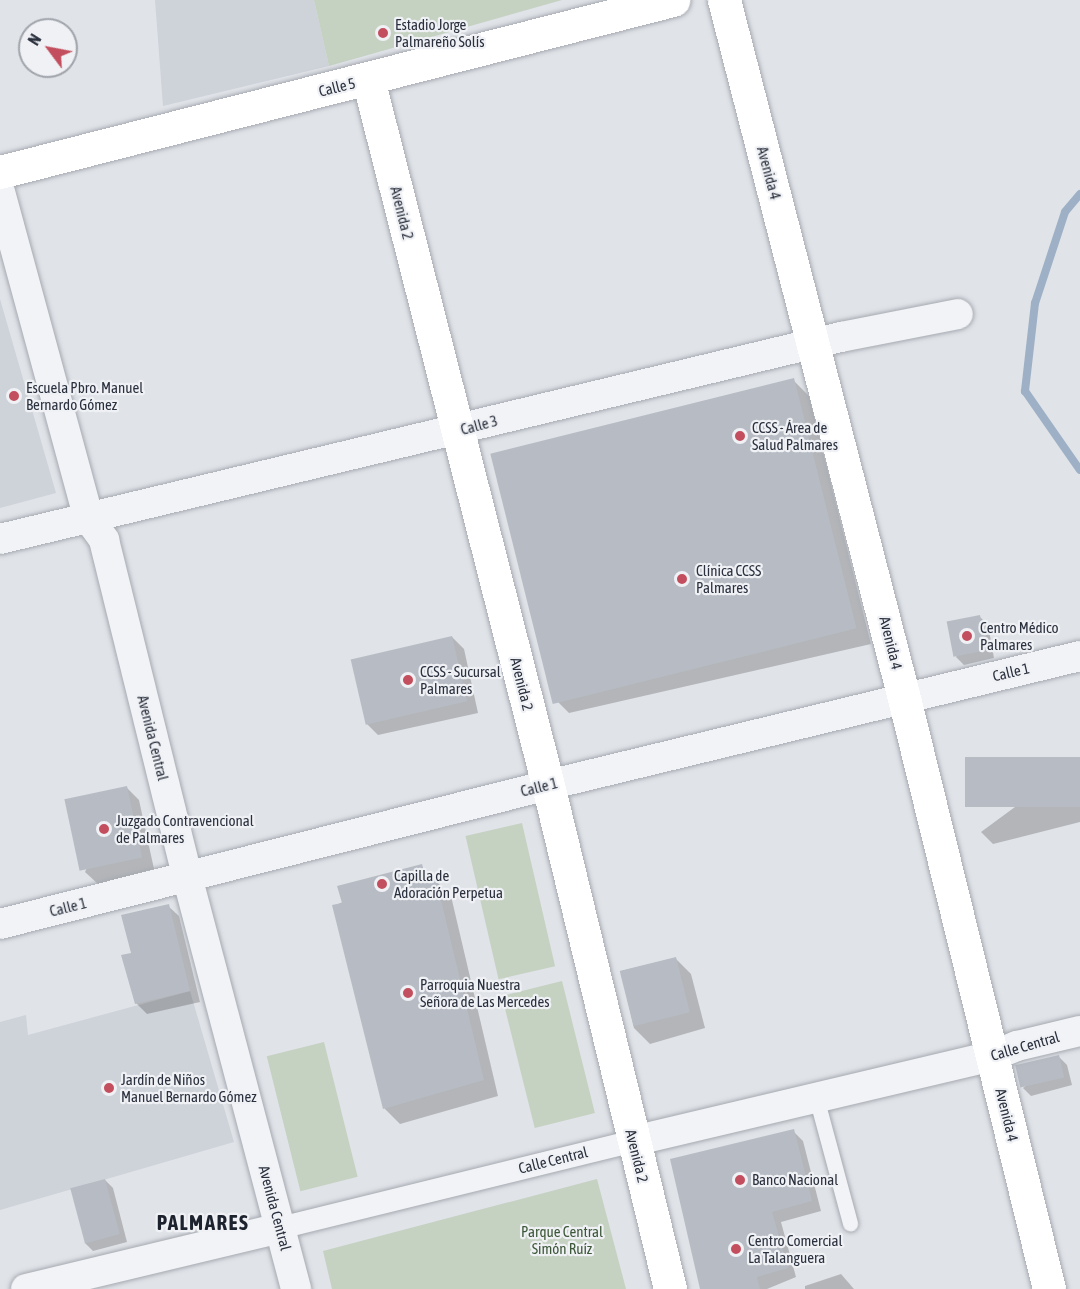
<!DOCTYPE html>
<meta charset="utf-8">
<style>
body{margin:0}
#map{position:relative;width:1080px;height:1289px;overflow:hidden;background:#e0e3e8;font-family:"Asap Condensed",sans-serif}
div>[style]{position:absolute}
.built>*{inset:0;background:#ced2d9}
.green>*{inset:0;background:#c5d1c1;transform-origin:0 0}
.shadow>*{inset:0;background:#0003}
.stream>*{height:8px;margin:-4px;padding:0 4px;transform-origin:4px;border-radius:4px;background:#9db0c5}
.building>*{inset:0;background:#b7bcc4;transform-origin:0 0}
.roads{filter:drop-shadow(0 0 2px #a6aab1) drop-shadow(0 0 2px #a6aab1)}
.service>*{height:15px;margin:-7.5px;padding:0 7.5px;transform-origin:7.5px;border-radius:7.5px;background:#f2f3f6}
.pedestrian>*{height:22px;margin:-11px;padding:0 11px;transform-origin:11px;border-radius:11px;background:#f2f3f6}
.minor>*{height:30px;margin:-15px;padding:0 15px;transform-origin:15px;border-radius:15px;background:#f2f3f6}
.secondary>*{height:33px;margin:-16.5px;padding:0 16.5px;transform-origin:16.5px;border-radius:16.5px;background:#fff}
.dots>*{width:16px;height:16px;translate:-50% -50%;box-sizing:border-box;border:3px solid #eff1f5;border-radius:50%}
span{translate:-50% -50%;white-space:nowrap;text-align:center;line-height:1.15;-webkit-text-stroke:4.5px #eff1f5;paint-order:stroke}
.poi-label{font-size:15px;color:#2a303d}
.left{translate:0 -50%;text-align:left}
.street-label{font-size:15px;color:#2a303d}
.park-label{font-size:15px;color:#3d5838}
.district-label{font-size:21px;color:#1c222e;font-weight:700;letter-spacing:1.5px}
.north{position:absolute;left:18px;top:18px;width:60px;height:60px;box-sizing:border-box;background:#eff1f5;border:2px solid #a0a4ab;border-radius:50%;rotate:302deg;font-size:16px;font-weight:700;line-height:24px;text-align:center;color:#2a303d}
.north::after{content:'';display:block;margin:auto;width:21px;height:27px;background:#c34e5d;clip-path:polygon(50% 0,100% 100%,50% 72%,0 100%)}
</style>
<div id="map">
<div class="built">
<div style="clip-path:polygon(155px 0,314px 0,329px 66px,163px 106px)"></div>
<div style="clip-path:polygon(0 299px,56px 493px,0 508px)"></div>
<div style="clip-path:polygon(190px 991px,234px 1142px,0 1210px,0 1022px,26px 1015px,28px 1035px)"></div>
</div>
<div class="green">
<div style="clip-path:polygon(314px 0,562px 0,329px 66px)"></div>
<div style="left:522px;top:823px;width:147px;height:58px;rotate:77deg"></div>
<div style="left:562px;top:981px;width:136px;height:62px;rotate:76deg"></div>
<div style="left:324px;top:1042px;width:139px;height:59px;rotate:76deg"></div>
<div style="clip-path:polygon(597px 1179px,626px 1289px,332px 1289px,323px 1251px)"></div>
</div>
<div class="shadow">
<div style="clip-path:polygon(793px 380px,809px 396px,871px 644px,569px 713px,553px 697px)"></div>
<div style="clip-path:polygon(980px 617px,988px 625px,994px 658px,964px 665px,956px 657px)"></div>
<div style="clip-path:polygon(452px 637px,464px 649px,478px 713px,378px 735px,366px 723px)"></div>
<div style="clip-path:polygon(1080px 759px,1080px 822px,993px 844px,981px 832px)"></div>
<div style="clip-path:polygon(127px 788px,139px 800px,154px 869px,98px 884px,85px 872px)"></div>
<div style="clip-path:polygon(421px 866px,451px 896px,498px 1096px,400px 1124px,385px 1109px,334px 906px)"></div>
<div style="clip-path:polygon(168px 906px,179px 916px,200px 1002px,147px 1014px,136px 1003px)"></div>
<div style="clip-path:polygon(675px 958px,691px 974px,705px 1028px,650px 1044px,634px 1028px,621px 971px)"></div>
<div style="clip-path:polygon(1059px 1057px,1067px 1065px,1072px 1085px,1031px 1096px,1023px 1088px)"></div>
<div style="clip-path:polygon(793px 1131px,803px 1141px,821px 1211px,781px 1222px,796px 1277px,767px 1289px,701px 1289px)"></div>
<div style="clip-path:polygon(105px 1180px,113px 1188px,127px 1242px,93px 1251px,85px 1243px)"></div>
<div style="clip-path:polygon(841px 1274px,854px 1289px,805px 1289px,805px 1286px)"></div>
</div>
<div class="stream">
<div style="left:1080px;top:194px;width:23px;rotate:130deg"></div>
<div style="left:1065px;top:212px;width:96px;rotate:108.2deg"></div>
<div style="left:1035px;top:303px;width:89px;rotate:96.5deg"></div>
<div style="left:1025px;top:391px;width:96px;rotate:55.2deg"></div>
</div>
<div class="building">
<div style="left:794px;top:378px;width:258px;height:313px;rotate:76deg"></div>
<div style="left:980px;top:615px;width:36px;height:34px;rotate:79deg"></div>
<div style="left:452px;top:636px;width:67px;height:104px;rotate:77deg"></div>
<div style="left:1080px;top:757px;width:50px;height:115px;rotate:90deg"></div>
<div style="left:127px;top:786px;width:73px;height:64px;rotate:78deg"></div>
<div style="clip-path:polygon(422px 864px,427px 882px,436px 879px,484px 1080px,383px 1109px,332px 905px,342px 903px,337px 886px)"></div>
<div style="clip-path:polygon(169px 904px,190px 991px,135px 1004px,121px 955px,131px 953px,121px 915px)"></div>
<div style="left:676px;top:957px;width:57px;height:58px;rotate:76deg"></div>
<div style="left:1059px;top:1055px;width:23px;height:45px;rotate:77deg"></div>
<div style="clip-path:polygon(794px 1129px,812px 1201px,772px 1212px,788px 1268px,757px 1277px,760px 1289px,700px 1289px,670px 1159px)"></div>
<div style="left:105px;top:1179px;width:57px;height:36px;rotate:75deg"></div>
</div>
<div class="roads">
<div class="service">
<div style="left:816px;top:1097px;width:131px;rotate:74.9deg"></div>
</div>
<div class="pedestrian">
<div style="left:280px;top:1228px;width:364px;rotate:-13.8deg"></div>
</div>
<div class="minor">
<div style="left:0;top:192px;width:339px;rotate:74.8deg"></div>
<div style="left:89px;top:519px;width:26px;rotate:54deg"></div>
<div style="left:104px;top:540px;width:346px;rotate:76.1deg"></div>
<div style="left:187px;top:876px;width:427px;rotate:75.2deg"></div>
<div style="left:0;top:539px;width:865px;rotate:-13.51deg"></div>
<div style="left:841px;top:337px;width:119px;rotate:-11.1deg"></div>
<div style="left:0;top:924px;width:565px;rotate:-14.23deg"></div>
<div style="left:548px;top:785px;width:547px;rotate:-13.63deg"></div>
<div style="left:633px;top:1141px;width:370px;rotate:-13.3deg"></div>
<div style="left:993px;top:1056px;width:26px;rotate:-23deg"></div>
<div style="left:1017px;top:1046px;width:65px;rotate:-13.4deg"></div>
<div style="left:26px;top:1289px;width:261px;rotate:-13.5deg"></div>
</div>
<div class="secondary">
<div style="left:724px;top:0;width:721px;rotate:75.54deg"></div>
<div style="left:904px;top:698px;width:609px;rotate:76.21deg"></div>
<div style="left:368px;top:79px;width:729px;rotate:75.7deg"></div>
<div style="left:548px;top:785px;width:519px;rotate:76.39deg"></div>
<div style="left:0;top:172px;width:695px;rotate:-14.34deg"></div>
</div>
</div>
<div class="dots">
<div style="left:383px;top:33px;background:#c34e5d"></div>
<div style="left:14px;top:396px;background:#c34e5d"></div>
<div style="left:740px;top:436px;background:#c34e5d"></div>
<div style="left:682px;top:579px;background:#c34e5d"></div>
<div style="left:967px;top:636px;background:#c34e5d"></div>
<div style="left:408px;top:680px;background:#c34e5d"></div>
<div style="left:104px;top:829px;background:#c34e5d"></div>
<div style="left:382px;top:884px;background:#c34e5d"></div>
<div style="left:408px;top:993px;background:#c34e5d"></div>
<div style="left:109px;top:1088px;background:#c34e5d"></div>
<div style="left:740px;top:1180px;background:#c34e5d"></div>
<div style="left:736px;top:1249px;background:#c34e5d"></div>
</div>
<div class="poi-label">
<span class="left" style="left:395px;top:33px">Estadio Jorge<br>Palmareño Solís</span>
<span class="left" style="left:26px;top:396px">Escuela Pbro. Manuel<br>Bernardo Gómez</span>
<span class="left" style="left:752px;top:436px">CCSS - Área de<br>Salud Palmares</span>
<span class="left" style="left:696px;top:579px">Clínica CCSS<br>Palmares</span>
<span class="left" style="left:980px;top:636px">Centro Médico<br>Palmares</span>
<span class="left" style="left:420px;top:680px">CCSS - Sucursal<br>Palmares</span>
<span class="left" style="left:116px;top:829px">Juzgado Contravencional<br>de Palmares</span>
<span class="left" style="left:394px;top:884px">Capilla de<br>Adoración Perpetua</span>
<span class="left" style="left:420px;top:993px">Parroquia Nuestra<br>Señora de Las Mercedes</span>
<span class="left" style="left:121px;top:1088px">Jardín de Niños<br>Manuel Bernardo Gómez</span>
<span class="left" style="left:752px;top:1180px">Banco Nacional</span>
<span class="left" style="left:748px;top:1249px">Centro Comercial<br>La Talanguera</span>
</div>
<div class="street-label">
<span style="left:337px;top:87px;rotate:-14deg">Calle 5</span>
<span style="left:769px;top:173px;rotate:75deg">Avenida 4</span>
<span style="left:402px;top:213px;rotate:76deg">Avenida 2</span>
<span style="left:479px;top:425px;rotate:-15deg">Calle 3</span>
<span style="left:891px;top:643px;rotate:76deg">Avenida 4</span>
<span style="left:1011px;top:672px;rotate:-13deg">Calle 1</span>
<span style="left:522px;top:684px;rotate:76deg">Avenida 2</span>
<span style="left:153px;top:738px;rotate:76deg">Avenida Central</span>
<span style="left:539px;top:787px;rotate:-14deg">Calle 1</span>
<span style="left:68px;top:907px;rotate:-14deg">Calle 1</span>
<span style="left:1025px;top:1046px;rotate:-16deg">Calle Central</span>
<span style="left:1007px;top:1115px;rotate:76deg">Avenida 4</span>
<span style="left:637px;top:1156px;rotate:76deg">Avenida 2</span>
<span style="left:553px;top:1160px;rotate:-14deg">Calle Central</span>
<span style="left:275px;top:1208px;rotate:75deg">Avenida Central</span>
</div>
<div class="park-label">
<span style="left:562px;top:1240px">Parque Central<br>Simón Ruíz</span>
</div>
<div class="district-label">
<span style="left:203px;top:1222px">PALMARES</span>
</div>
<div class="north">N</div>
</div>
